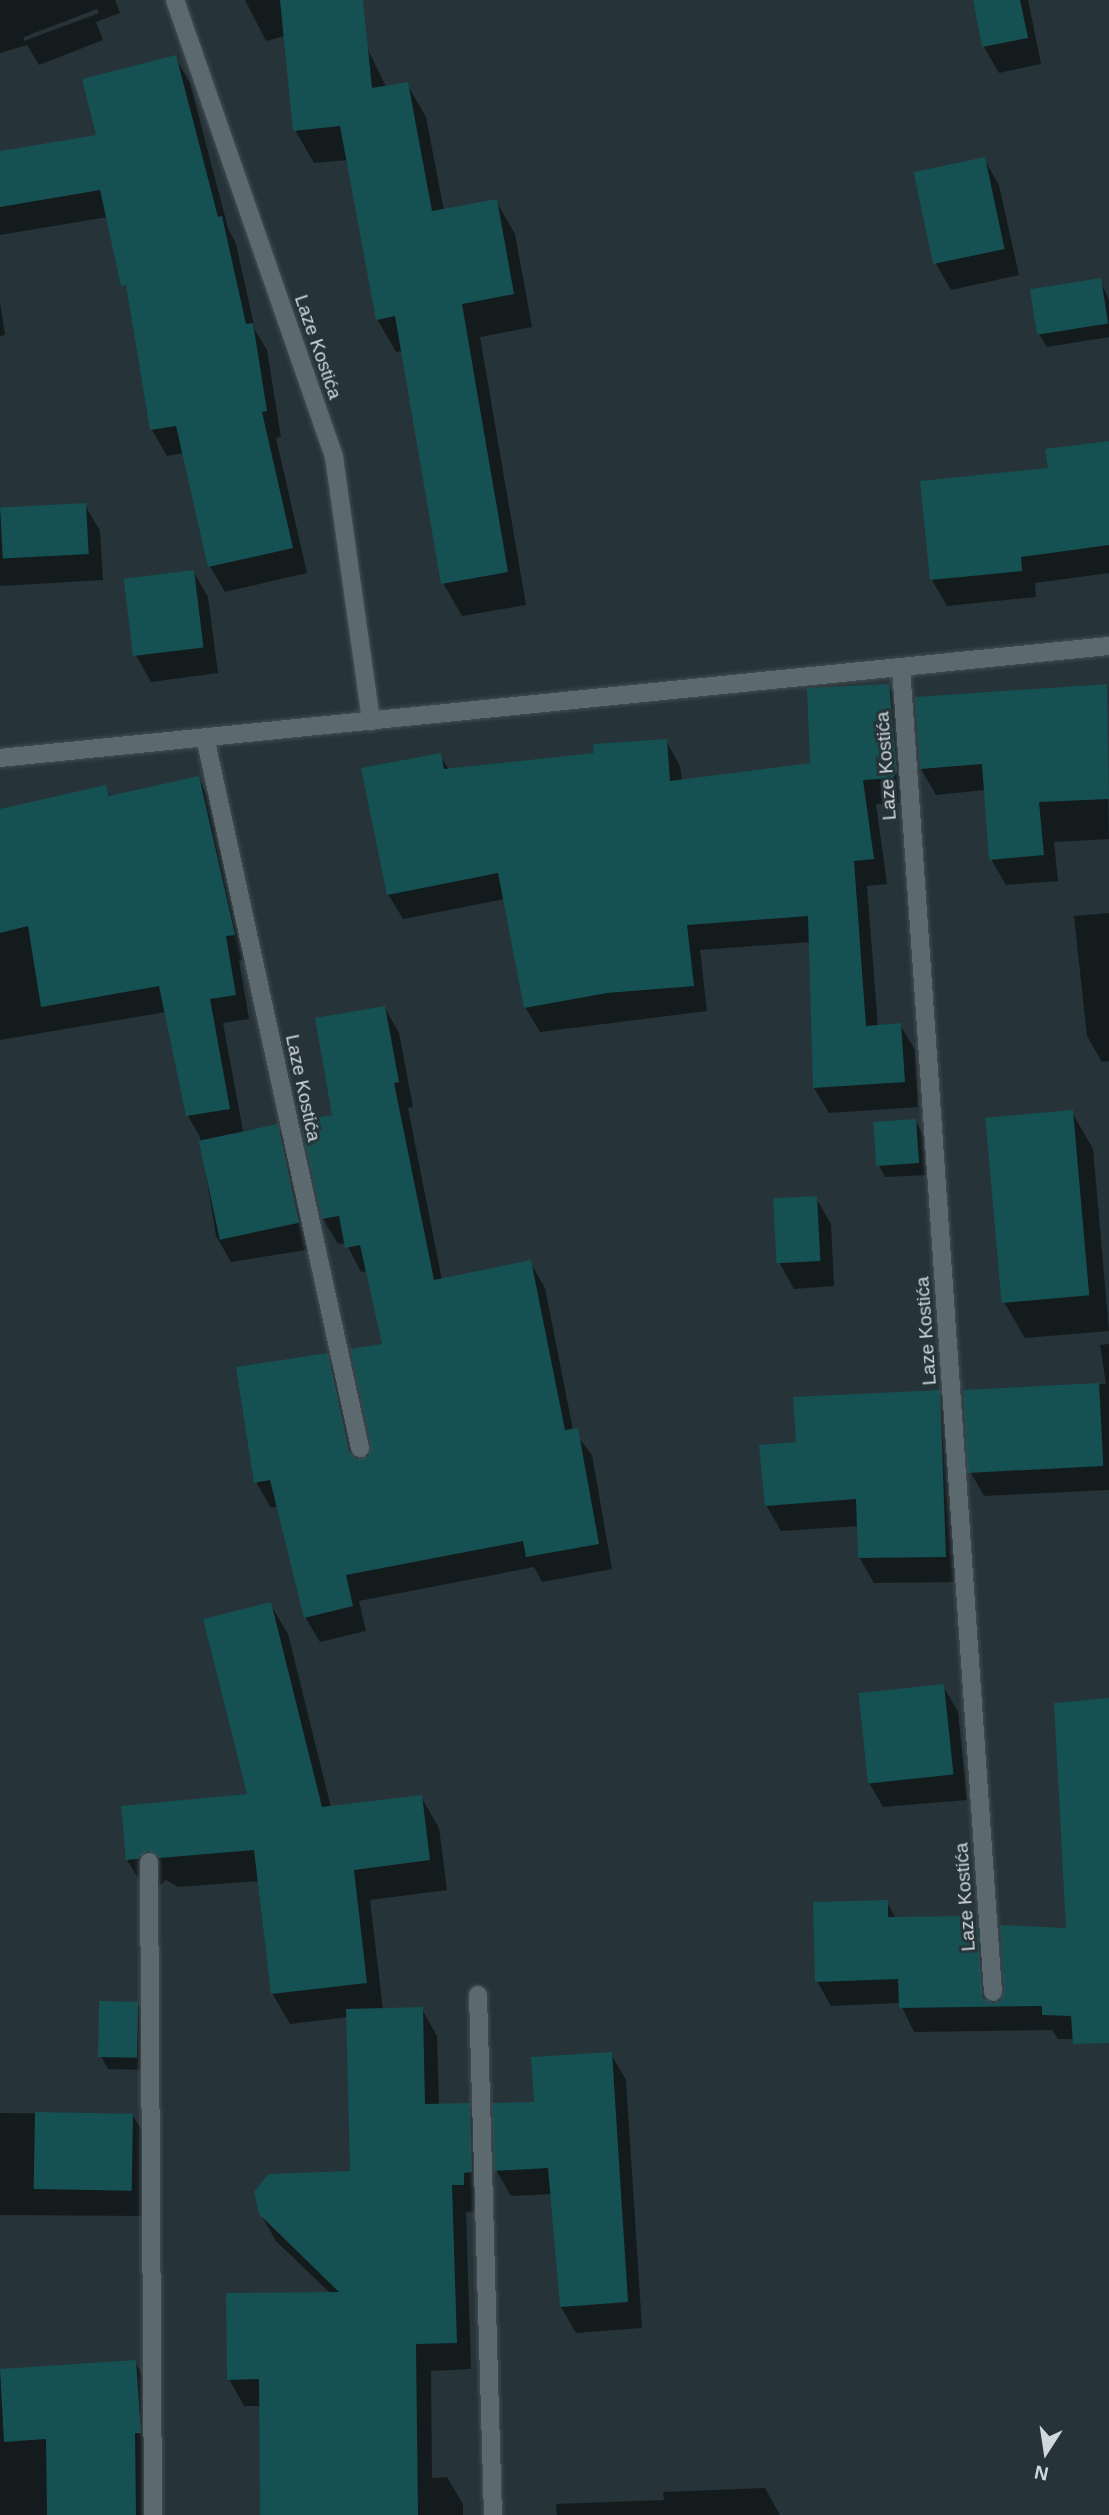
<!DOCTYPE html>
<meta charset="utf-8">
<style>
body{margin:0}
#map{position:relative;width:1109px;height:2515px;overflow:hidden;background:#263338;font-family:Helvetica,sans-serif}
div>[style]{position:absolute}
.shadow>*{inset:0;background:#0007}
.building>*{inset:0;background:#155153;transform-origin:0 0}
.roads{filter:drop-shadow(0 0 2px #444f54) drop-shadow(0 0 2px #444f54)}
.street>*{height:18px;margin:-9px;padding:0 9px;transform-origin:9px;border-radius:9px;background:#5c6a70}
span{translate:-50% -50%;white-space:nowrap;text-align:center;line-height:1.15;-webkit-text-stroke:6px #263338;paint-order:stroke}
.street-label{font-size:19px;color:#d0d8dc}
.north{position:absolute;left:1011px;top:2417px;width:70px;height:70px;-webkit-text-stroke:5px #263338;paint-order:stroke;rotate:192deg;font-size:19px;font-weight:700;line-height:28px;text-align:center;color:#d0d8dc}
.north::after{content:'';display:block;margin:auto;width:24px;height:32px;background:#d0d8dc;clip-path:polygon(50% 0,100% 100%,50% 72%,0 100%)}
</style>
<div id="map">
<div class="shadow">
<div style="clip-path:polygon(evenodd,0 0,115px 0,120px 13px,96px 22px,103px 40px,39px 65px,27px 45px,0 53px,0 0,97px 9px,99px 13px,24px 41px,24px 37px,97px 9px)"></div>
<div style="clip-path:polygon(245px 0,344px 0,386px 87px,407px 84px,426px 117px,444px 211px,496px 201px,515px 234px,532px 327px,480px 337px,526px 605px,462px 616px,443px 583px,402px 351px,396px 352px,377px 319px,348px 160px,314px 163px,295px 130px,285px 36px,266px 41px)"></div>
<div style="clip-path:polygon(975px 0,1028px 0,1041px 64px,999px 73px,984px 47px)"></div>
<div style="clip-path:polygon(175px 57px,190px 83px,228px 228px,236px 244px,255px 330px,267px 350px,281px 437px,276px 438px,307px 573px,225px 592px,210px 566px,184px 453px,167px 456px,152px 430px,129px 297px,108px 217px,0 235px,0 153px,98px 136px)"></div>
<div style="clip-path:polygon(984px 159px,999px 185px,1019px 275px,951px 290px,936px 264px)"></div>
<div style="clip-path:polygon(1100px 280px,1109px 300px,1109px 337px,1047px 347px,1039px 334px)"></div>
<div style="clip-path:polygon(0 302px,5px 335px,0 336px)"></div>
<div style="clip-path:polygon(1109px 443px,1109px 573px,1035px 583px,1036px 597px,947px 606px,932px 580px,1050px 470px)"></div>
<div style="clip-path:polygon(85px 505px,100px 531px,103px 580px,0 586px,0 511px)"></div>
<div style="clip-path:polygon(193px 571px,208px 597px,218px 673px,151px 682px,136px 655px)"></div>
<div style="clip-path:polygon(888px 686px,903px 711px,908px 803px,876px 804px,887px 884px,867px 886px,878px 1027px,900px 1025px,915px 1050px,918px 1107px,829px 1113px,814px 1088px,810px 942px,700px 950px,707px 1011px,540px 1032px,525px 1007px,505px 899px,403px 919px,388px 894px,440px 755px,449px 770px,595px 754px,666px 741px,680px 766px,682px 782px,812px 765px)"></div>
<div style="clip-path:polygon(1106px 686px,1109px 839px,1054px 842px,1058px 881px,1006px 885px,991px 859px,985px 790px,936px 795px,921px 769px,916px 699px)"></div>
<div style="clip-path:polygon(198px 778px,212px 802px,248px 959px,239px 961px,249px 1019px,223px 1023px,243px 1131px,277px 1126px,292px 1152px,313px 1249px,231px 1262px,216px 1236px,200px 1137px,188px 1116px,166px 1012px,0 1040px,0 856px,105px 787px,111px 797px)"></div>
<div style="clip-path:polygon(1109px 913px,1109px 1061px,1102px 1062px,1087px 1036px,1074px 916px)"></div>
<div style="clip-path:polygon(385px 1008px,399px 1033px,413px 1107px,408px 1108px,442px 1280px,530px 1262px,545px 1288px,573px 1430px,592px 1455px,612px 1569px,542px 1582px,534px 1567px,359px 1601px,366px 1631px,320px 1642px,305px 1617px,278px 1506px,271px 1508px,256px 1482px,327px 1355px,341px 1380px,359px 1459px,362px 1462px,373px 1446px,384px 1346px,368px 1271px,361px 1272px,346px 1243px,338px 1244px,323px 1219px,334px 1117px)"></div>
<div style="clip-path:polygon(1072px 1112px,1093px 1149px,1109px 1331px,1025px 1338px,1004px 1302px)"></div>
<div style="clip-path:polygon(915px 1121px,923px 1134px,926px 1175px,885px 1177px,878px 1164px)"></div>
<div style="clip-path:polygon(816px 1198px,831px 1224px,834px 1286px,794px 1289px,779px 1262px)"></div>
<div style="clip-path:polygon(1109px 1344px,1109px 1490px,984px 1496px,970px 1471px,964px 1391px,1106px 1384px,1100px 1345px)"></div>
<div style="clip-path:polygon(939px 1392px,954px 1418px,960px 1582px,874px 1583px,859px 1557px,859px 1526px,781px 1531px,766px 1505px,798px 1444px)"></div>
<div style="clip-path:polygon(270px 1604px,288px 1634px,331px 1807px,421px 1797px,439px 1828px,447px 1890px,370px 1900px,383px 2010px,422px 2009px,437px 2036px,439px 2106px,469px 2105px,484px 2132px,478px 2211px,466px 2212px,471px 2369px,431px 2371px,432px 2478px,447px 2477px,463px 2504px,463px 2515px,261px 2515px,261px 2406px,244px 2406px,229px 2379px,331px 2294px,276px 2241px,260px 2213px,351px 2173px,348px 2017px,290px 2024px,272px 1993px,260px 1881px,178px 1887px,166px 1880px,156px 1889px,145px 1890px,127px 1860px,249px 1796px)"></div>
<div style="clip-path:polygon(943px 1686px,958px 1712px,967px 1800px,883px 1807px,868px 1781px)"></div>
<div style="clip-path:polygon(1109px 1700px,1109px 2040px,1058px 2039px,1052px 2030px,914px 2032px,900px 2003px,831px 2006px,817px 1981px,887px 1902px,896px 1919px,967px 1918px,976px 1926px,990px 1950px,995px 2005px,1068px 1929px)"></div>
<div style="clip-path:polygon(137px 2004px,145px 2017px,145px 2070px,108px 2069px,101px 2056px)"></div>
<div style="clip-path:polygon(611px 2054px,626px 2080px,642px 2328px,576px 2333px,561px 2307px,552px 2194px,511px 2196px,496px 2170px,536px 2104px)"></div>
<div style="clip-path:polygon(0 2113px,132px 2114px,148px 2141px,148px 2216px,0 2215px)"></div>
<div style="clip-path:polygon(135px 2362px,150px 2389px,150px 2515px,0 2515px,0 2370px)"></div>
<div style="clip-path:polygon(765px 2488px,780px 2515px,557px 2515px,556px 2504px,664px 2500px,663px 2492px)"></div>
</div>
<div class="building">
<div style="clip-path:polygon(280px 0,363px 0,372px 88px,408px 82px,432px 211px,497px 199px,514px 294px,462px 304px,508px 572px,441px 584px,395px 316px,376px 320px,340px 126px,293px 131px)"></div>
<div style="clip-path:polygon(973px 0,1020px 0,1028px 38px,982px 47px)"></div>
<div style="clip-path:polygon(176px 55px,218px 217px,222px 216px,246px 324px,253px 323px,267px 411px,262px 412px,293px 548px,208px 567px,176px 426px,150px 430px,126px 285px,121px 286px,100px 190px,0 207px,0 151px,96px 135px,82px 79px)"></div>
<div style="left:985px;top:157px;width:94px;height:73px;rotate:78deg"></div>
<div style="left:1101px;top:278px;width:46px;height:72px;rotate:81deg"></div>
<div style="clip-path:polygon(1109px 441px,1109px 545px,1021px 557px,1022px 571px,930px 580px,920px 481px,1048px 468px,1045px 449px)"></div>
<div style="left:86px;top:503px;width:51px;height:86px;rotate:87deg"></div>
<div style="left:194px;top:570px;width:78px;height:71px;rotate:83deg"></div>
<div style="clip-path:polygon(889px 684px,897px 772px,893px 778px,863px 780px,874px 859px,854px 861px,866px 1026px,901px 1023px,905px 1082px,813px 1088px,808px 916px,687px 925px,694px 986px,607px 993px,524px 1008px,498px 873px,387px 895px,361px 768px,441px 753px,444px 769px,594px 753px,593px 744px,667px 739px,670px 781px,810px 763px,807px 688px)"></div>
<div style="clip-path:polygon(1107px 684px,1109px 799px,1039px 802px,1044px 855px,989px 860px,982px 764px,920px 769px,915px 697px)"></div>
<div style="clip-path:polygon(199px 776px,235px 935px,226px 936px,236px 995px,210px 999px,230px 1109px,186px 1116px,159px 986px,41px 1007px,28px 926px,0 933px,0 809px,106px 785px,109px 796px)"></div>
<div style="clip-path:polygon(385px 1006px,399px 1082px,394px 1083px,434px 1280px,531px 1260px,565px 1430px,578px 1428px,599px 1544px,526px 1557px,523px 1541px,346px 1575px,353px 1606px,304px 1618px,270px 1480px,254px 1483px,236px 1367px,328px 1353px,349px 1451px,357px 1459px,368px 1456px,371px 1446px,350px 1349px,382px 1344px,360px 1245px,345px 1248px,339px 1216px,322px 1219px,300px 1120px,332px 1115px,315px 1018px)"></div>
<div style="left:1073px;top:1110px;width:186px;height:88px;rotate:85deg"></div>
<div style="left:916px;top:1119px;width:44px;height:43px;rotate:86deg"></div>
<div style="left:278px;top:1124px;width:101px;height:81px;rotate:78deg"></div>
<div style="left:817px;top:1196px;width:65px;height:44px;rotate:87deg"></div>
<div style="left:1099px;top:1383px;width:83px;height:136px;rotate:87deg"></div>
<div style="clip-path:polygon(940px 1390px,946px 1557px,858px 1558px,856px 1499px,765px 1506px,759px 1445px,796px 1442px,793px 1397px)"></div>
<div style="clip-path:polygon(271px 1602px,322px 1807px,422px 1795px,430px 1860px,354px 1870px,367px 1983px,271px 1994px,254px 1850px,159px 1858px,148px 1851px,138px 1859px,126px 1860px,121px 1806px,247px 1794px,203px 1619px)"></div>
<div style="left:944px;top:1684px;width:91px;height:86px;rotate:84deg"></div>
<div style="clip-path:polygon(1109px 1698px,1109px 2043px,1073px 2044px,1071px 2016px,1042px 2015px,1042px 2006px,899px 2008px,898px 1979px,815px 1982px,813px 1902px,888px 1900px,888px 1917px,968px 1916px,968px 1924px,977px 1924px,983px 1998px,993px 2003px,1000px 2001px,1004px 1991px,1000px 1925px,1066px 1928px,1054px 1703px)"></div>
<div style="left:99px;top:2001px;width:39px;height:56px;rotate:1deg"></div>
<div style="clip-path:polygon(423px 2007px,425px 2104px,470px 2103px,472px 2172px,464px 2173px,464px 2185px,452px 2185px,457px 2343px,416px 2344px,418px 2515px,260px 2515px,259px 2379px,227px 2380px,226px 2293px,339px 2292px,259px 2214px,254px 2192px,268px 2174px,350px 2171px,346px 2009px)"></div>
<div style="clip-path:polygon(612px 2052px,628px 2302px,560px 2307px,548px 2168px,494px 2171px,492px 2103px,534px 2102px,531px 2057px)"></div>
<div style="left:35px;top:2112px;width:98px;height:77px;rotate:1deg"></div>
<div style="clip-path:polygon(136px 2360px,141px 2433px,135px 2433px,136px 2515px,47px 2515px,46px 2439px,4px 2442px,0 2369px)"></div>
</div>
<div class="roads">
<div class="street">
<div style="left:175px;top:0;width:484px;rotate:70.8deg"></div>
<div style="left:334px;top:457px;width:267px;rotate:82deg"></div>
<div style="left:901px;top:667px;width:1328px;rotate:86.03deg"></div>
<div style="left:205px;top:737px;width:728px;rotate:77.7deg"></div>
<div style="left:0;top:758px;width:1115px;rotate:-5.77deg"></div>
<div style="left:149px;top:1862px;width:653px;rotate:89.65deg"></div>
<div style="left:478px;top:1995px;width:520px;rotate:88.35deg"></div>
</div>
</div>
<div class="street-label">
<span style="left:318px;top:347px;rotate:71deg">Laze Kostića</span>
<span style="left:886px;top:766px;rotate:-94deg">Laze Kostića</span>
<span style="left:303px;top:1088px;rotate:78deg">Laze Kostića</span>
<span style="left:926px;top:1331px;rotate:-94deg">Laze Kostića</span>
<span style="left:965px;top:1897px;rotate:-94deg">Laze Kostića</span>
</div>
<div class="north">N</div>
</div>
